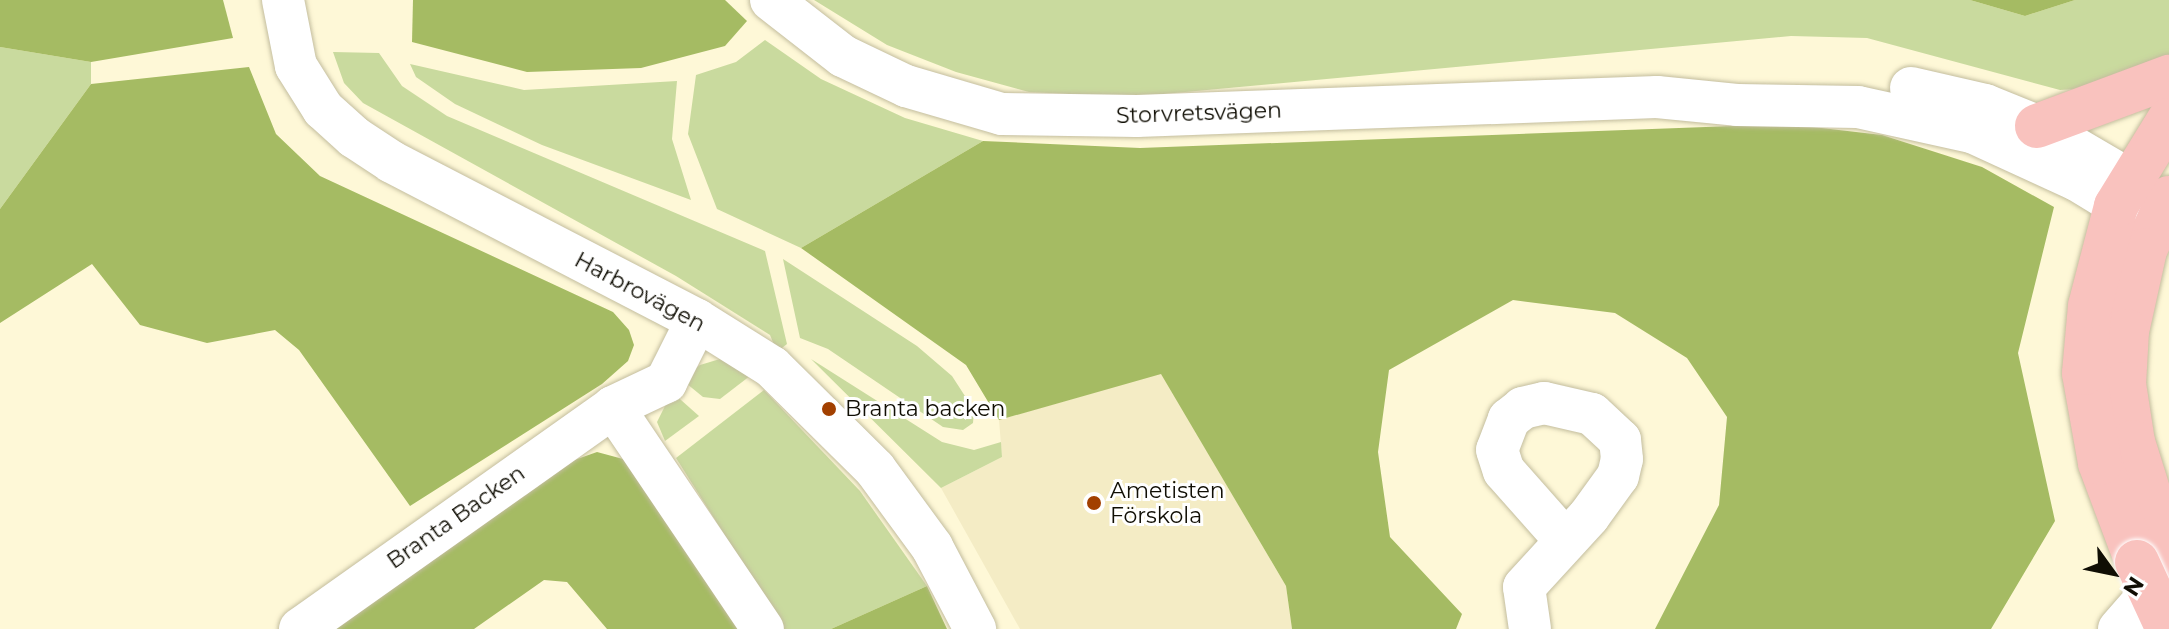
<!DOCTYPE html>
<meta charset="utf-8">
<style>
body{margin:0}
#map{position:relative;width:2169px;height:629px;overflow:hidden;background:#fef8d7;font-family:Montserrat,sans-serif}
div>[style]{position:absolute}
.built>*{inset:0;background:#f4ecc5}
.green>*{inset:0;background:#c9da9e}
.forest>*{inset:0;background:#a5bb63}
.roads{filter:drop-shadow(0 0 2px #c3bd9e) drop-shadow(0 0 2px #c3bd9e)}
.minor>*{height:42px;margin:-21px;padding:0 21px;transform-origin:21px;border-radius:21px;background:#fff}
.major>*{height:44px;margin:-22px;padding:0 22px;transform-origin:22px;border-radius:22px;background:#f9c2be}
.bridges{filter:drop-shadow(0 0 2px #fff) drop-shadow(0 0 2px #fff)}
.major-bridge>*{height:44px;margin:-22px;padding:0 22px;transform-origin:22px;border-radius:22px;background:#f9c2be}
.dots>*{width:22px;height:22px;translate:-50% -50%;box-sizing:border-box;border:4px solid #fff;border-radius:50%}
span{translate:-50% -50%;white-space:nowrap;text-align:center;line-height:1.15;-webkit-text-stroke:6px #fff;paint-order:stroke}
.street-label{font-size:22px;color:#100e04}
.poi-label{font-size:22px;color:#100e04}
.left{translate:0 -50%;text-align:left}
.north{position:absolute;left:2073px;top:533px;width:80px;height:80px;-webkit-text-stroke:6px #fff;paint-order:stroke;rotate:123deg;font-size:22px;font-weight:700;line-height:32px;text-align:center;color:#100e04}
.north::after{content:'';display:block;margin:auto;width:28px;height:36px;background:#100e04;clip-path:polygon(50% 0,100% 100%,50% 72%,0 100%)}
</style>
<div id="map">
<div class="built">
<div style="clip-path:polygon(1161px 373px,1286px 586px,1292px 629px,1020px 629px,941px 488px,1002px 457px,999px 420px)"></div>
</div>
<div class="green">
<div style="clip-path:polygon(814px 0,1970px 0,2025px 16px,2075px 0,2169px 0,2169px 63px,2093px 88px,2060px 90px,1867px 38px,1791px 36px,1131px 97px,1029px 92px,956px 72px,887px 45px)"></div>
<div style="clip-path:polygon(765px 40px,821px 79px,905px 118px,983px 141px,801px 248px,717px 209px,688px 134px,696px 75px,736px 62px)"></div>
<div style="clip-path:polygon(0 47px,91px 62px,91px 84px,0 209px)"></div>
<div style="clip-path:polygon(333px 52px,379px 53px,402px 86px,447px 116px,765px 251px,787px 344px,777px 352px,770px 335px,676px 276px,363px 103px,344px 83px)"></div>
<div style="clip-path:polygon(410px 64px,524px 90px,677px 81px,672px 139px,691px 200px,542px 145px,455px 104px,416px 77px)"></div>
<div style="clip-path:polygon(783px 259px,917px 346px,952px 376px,974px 410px,973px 423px,963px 430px,943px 427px,828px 349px,800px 338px)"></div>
<div style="clip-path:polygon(730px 356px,759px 369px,720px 399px,703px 397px,681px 379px,700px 365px)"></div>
<div style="clip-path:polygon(811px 359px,942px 442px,974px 450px,1001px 442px,1002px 457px,941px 488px)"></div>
<div style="clip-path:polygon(764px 390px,860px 491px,927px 586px,831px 629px,784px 629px,676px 458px)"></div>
<div style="clip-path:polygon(672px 392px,699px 416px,665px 441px,657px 422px)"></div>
</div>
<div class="forest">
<div style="clip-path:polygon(0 0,223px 0,233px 38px,91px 62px,0 47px)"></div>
<div style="clip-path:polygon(413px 0,725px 0,747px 21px,725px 46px,641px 68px,527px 72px,412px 42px)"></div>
<div style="clip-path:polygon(1970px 0,2075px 0,2025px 16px)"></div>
<div style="clip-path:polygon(249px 67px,276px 134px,320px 176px,613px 312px,629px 330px,634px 345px,628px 361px,602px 384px,410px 506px,299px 350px,275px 330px,207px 343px,140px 325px,92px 264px,0 323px,0 209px,91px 84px)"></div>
<div style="clip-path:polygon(1787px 124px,1882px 135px,1982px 167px,2054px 207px,2018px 353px,2055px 521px,1991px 629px,1655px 629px,1719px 505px,1727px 417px,1687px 358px,1615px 313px,1513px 300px,1389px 370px,1378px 452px,1390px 537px,1462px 614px,1456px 629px,1292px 629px,1286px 586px,1161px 374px,999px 420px,966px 365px,801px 248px,983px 141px,1140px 148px)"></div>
<div style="clip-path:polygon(597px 452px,623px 459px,648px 481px,745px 629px,607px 629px,567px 582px,544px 580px,474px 629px,323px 629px,563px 464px)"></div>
<div style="clip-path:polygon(927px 586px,947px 629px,831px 629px)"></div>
</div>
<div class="roads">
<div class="minor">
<div style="left:283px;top:0;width:67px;rotate:78.9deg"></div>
<div style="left:296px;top:66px;width:51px;rotate:57.9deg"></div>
<div style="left:323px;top:109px;width:42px;rotate:42.1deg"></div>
<div style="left:354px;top:137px;width:45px;rotate:33.3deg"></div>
<div style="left:392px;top:162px;width:343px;rotate:27.4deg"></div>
<div style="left:697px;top:320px;width:89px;rotate:32.1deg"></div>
<div style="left:772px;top:367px;width:145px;rotate:44.7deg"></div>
<div style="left:875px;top:469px;width:97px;rotate:53.8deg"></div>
<div style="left:932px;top:547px;width:93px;rotate:62.3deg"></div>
<div style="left:771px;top:0;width:91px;rotate:37.9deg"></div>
<div style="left:843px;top:56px;width:70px;rotate:25.5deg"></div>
<div style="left:906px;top:86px;width:100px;rotate:16.3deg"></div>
<div style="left:1002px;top:114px;width:135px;rotate:0.8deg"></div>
<div style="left:1137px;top:116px;width:520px;rotate:-2.09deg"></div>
<div style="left:1657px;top:97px;width:80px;rotate:5.7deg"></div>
<div style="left:1737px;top:105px;width:121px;rotate:0.9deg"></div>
<div style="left:1858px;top:107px;width:117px;rotate:12.4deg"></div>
<div style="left:1972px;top:132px;width:115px;rotate:24.6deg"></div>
<div style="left:2077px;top:180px;width:81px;rotate:31.3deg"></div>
<div style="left:1911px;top:88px;width:76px;rotate:12.9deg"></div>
<div style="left:1985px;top:105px;width:56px;rotate:22deg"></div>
<div style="left:2037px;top:126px;width:97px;rotate:30.3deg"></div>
<div style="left:613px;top:407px;width:268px;rotate:56deg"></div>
<div style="left:300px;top:629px;width:384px;rotate:-35.3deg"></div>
<div style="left:613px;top:407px;width:59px;rotate:-25.3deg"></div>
<div style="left:666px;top:382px;width:69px;rotate:-63.4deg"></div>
<div style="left:1530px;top:629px;width:42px;rotate:-98.1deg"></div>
<div style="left:1524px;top:587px;width:96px;rotate:-47.5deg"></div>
<div style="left:1589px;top:516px;width:49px;rotate:-54.1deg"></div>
<div style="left:1618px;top:476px;width:17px;rotate:-77deg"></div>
<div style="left:1622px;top:459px;width:19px;rotate:-96deg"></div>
<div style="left:1620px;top:440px;width:38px;rotate:-137deg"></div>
<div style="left:1592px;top:414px;width:49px;rotate:-167.1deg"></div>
<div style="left:1544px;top:403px;width:22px;rotate:167deg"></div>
<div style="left:1523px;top:408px;width:18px;rotate:142deg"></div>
<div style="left:1509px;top:419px;width:33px;rotate:111deg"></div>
<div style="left:1497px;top:450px;width:22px;rotate:72deg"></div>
<div style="left:1504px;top:471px;width:92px;rotate:48.5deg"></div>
<div style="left:2119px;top:629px;width:76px;rotate:-48.7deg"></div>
</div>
<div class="major">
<div style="left:2037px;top:126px;width:141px;rotate:-20.4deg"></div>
<div style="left:2169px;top:198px;width:57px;rotate:114.8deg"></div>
<div style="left:2145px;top:250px;width:83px;rotate:102.5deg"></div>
<div style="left:2127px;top:331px;width:53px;rotate:93.2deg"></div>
<div style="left:2124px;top:384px;width:59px;rotate:81.2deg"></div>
<div style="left:2133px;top:442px;width:121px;rotate:72.6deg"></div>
<div style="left:2137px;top:562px;width:106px;rotate:-110.5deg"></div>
<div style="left:2100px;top:463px;width:91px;rotate:-100.1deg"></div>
<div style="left:2084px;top:373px;width:67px;rotate:-84.9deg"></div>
<div style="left:2090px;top:306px;width:103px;rotate:-75.4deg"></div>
<div style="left:2116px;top:206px;width:101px;rotate:-58.4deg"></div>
</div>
</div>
<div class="bridges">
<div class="major-bridge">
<div style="left:2137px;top:562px;width:74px;rotate:65.2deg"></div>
</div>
</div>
<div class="dots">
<div style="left:829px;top:409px;background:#a24000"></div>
<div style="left:1094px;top:503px;background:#a24000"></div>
</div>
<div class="street-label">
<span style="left:1199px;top:113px;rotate:-2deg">Storvretsvägen</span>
<span style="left:640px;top:292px;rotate:28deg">Harbrovägen</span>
<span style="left:456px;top:517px;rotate:-35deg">Branta Backen</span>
</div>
<div class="poi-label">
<span class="left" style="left:845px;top:409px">Branta backen</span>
<span class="left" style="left:1110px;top:503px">Ametisten<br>Förskola</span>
</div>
<div class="north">N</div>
</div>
